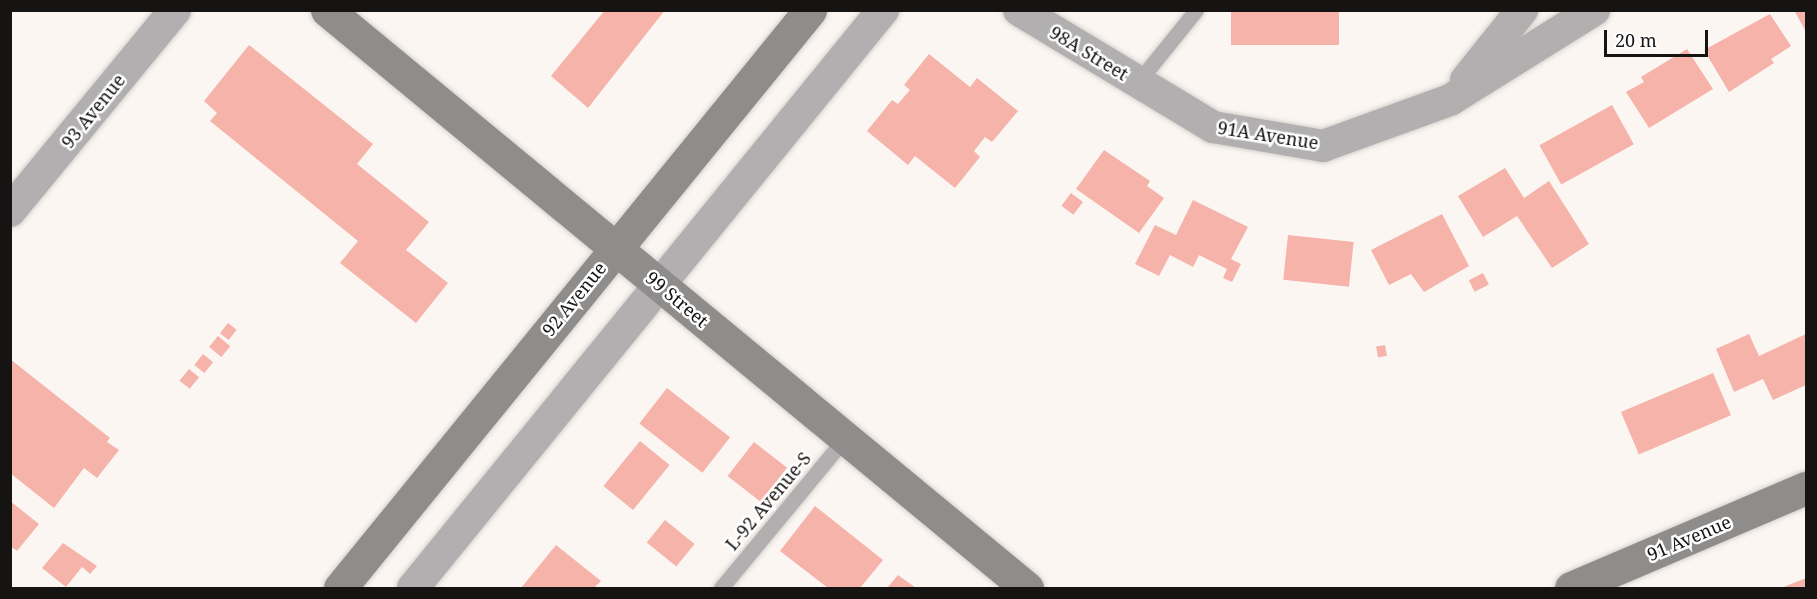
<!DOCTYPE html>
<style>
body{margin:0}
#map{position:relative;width:1817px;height:599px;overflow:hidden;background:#fbf6f2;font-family:"Noto Serif",serif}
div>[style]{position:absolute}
.building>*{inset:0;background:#f6b3aa;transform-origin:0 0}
.roads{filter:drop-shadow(0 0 2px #d6d2ce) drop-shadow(0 0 2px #d6d2ce)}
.lane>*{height:15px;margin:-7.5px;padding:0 7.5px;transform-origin:7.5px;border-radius:7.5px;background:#b1afaf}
.street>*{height:32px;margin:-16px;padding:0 16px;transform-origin:16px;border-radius:16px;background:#b1afaf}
.secondary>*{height:33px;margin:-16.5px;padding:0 16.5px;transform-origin:16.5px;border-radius:16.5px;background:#8f8c8c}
span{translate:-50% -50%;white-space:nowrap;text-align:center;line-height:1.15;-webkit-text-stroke:5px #fff;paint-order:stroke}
.street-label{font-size:18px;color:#161413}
.frame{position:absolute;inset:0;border:12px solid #161413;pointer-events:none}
.scale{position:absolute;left:1604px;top:30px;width:104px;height:27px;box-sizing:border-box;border:3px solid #161413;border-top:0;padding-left:8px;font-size:18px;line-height:21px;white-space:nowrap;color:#161413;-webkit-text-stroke:4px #fff;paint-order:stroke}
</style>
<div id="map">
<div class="building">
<div style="clip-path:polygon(605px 10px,665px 10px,588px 108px,551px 76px)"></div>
<div style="left:1231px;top:10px;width:108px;height:35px"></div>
<div style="clip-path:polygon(1794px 10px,1806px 10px,1806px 32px)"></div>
<div style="clip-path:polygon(1770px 14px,1791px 46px,1771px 59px,1774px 63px,1729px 92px,1704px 50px)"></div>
<div style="clip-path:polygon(249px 45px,373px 144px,357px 164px,429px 222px,406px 250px,448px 283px,416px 323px,340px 263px,358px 241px,210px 121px,217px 113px,204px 101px)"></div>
<div style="clip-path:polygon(1687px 49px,1713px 89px,1649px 128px,1626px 92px,1644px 82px,1641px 77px)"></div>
<div style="clip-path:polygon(929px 54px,970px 87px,977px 78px,1018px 111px,992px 142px,985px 137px,974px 151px,980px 157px,955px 188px,915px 156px,908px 165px,867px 131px,892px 100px,898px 104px,910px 90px,904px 85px)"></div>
<div style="left:1612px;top:105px;width:45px;height:83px;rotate:61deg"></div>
<div style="clip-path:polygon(1104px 150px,1150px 181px,1147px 186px,1164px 198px,1139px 233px,1076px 189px)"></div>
<div style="clip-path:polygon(1505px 168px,1524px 198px,1549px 181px,1589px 244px,1552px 268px,1517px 216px,1483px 237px,1458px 196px)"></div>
<div style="left:1071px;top:193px;width:15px;height:16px;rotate:37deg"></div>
<div style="clip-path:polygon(1193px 200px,1248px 227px,1231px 259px,1241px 264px,1232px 282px,1223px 278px,1227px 269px,1199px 255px,1193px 267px,1170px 255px,1159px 276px,1135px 264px,1155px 225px,1176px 235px)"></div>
<div style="clip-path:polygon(1442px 214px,1469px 266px,1424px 292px,1411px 274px,1389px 285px,1371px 250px)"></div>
<div style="left:1288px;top:235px;width:66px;height:45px;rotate:6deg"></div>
<div style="left:1483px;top:273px;width:13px;height:16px;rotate:63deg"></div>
<div style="left:228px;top:323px;width:11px;height:13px;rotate:38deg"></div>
<div style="clip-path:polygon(1749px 334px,1759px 356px,1806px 334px,1806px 385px,1773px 400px,1763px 379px,1734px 392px,1716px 349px)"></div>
<div style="left:218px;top:336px;width:16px;height:14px;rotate:40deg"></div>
<div style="left:1385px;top:345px;width:11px;height:9px;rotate:80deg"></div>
<div style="left:203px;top:354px;width:13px;height:14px;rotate:39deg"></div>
<div style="clip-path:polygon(10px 359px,110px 438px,107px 442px,119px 450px,97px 478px,84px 468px,54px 508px,10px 473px)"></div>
<div style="left:189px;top:369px;width:13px;height:15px;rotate:39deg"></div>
<div style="left:1713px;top:373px;width:46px;height:100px;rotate:67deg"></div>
<div style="left:667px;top:388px;width:80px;height:45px;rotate:38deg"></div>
<div style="left:640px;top:441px;width:38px;height:58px;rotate:39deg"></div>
<div style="left:754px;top:442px;width:42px;height:43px;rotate:38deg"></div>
<div style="clip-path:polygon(10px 501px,39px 524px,17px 551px,10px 546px)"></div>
<div style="clip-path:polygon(815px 506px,883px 560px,860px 588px,828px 588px,780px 551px)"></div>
<div style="left:665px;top:520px;width:38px;height:29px;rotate:39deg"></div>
<div style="clip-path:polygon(63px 543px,97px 566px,90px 574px,82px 567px,66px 587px,42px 568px)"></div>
<div style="clip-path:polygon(556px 545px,601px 581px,594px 588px,521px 588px)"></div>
<div style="clip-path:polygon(898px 575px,916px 588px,887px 588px)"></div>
<div style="clip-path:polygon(1806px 578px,1806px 588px,1781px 588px)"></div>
</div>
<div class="roads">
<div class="lane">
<div style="left:1138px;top:82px;width:92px;rotate:-51.1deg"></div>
<div style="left:721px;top:588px;width:195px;rotate:-50.4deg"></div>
</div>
<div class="street">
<div style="left:1019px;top:10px;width:227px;rotate:31.1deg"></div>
<div style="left:1213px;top:127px;width:112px;rotate:9.8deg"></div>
<div style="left:1323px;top:146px;width:135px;rotate:-19.9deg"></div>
<div style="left:1450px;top:100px;width:170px;rotate:-32deg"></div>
<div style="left:1466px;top:80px;width:90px;rotate:-51.3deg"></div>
<div style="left:10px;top:211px;width:260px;rotate:-50.6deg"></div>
<div style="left:413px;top:588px;width:745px;rotate:-50.88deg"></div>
</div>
<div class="secondary">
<div style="left:327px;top:10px;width:908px;rotate:39.55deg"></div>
<div style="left:340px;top:588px;width:745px;rotate:-50.88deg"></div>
<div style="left:1571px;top:588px;width:255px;rotate:-23.1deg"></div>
</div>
</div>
<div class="street-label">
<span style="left:1089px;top:53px;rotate:31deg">98A Street</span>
<span style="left:93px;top:111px;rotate:-51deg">93 Avenue</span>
<span style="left:1268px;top:135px;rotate:9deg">91A Avenue</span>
<span style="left:574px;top:299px;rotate:-51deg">92 Avenue</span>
<span style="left:677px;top:299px;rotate:40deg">99 Street</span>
<span style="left:768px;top:501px;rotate:-50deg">L-92 Avenue-S</span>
<span style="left:1689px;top:538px;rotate:-23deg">91 Avenue</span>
</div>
<div class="frame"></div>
<div class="scale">20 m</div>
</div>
